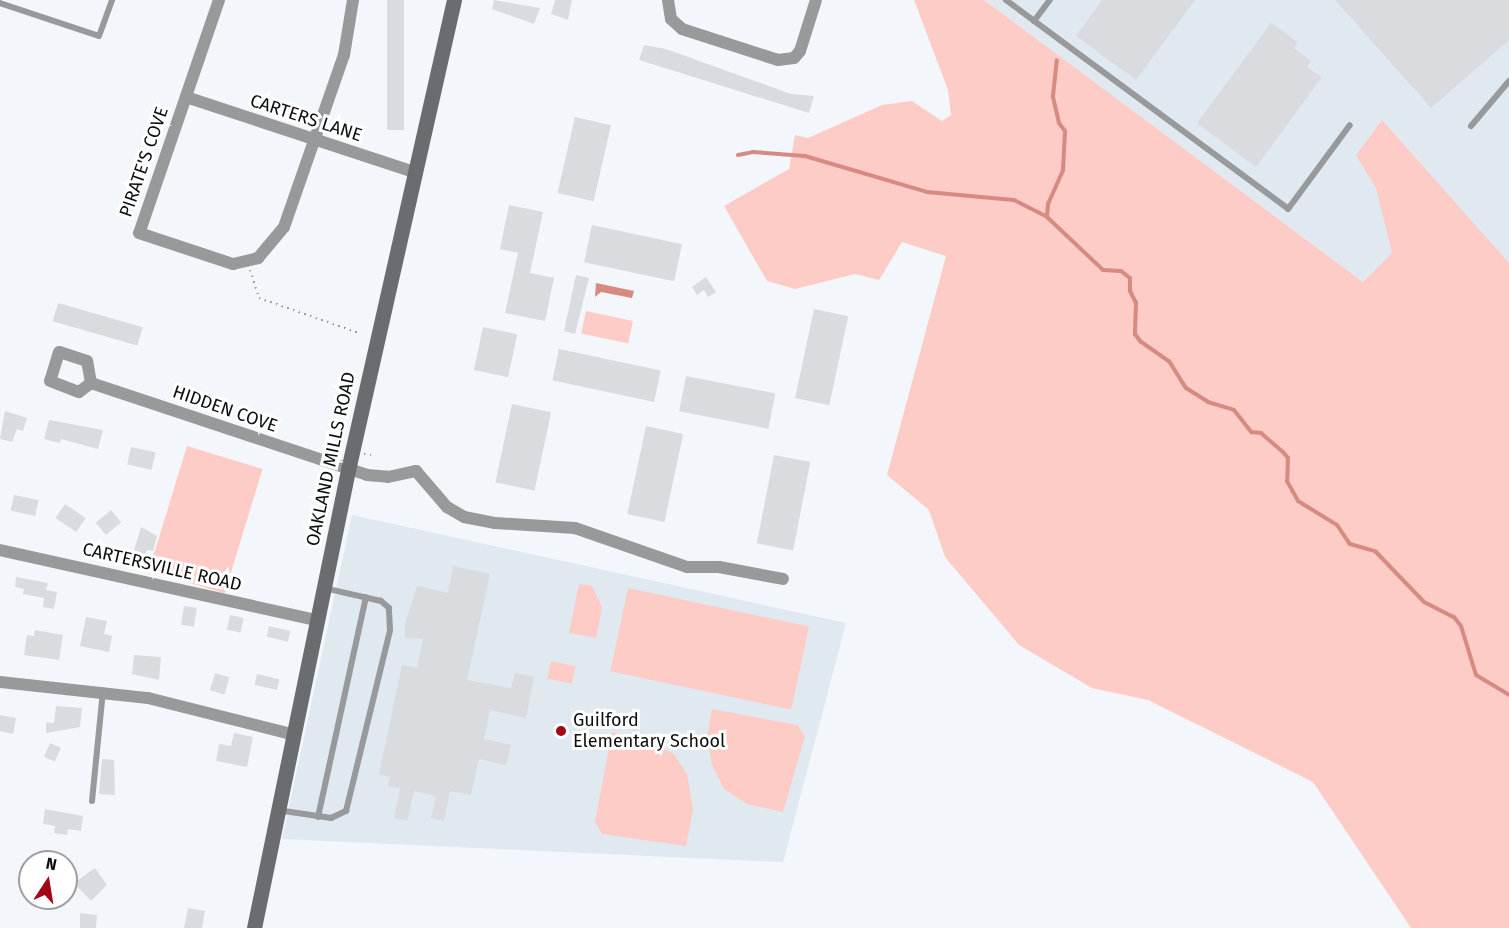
<!DOCTYPE html>
<style>
body{margin:0}
#map{position:relative;width:1509px;height:928px;overflow:hidden;background:#f3f6fa;font-family:"Fira Sans",sans-serif}
div>[style]{position:absolute}
.built>*{inset:0;background:#e0e8f0}
.green>*{inset:0;background:#fdccc6;transform-origin:0 0}
.water>*{inset:0;background:#d78a82}
.stream>*{height:4px;margin:-2px;padding:0 2px;transform-origin:2px;border-radius:2px;background:#d78a82}
.building>*{inset:0;background:#d9dbdf;transform-origin:0 0}
.path>*{height:2px;margin-top:-1px;transform-origin:0;background:repeating-linear-gradient(90deg,#999b9e 0 1.5px,transparent 0 6px)}
.lane>*{height:6px;margin:-3px;padding:0 3px;transform-origin:3px;border-radius:3px;background:#97999a}
.street>*{height:12px;margin:-6px;padding:0 6px;transform-origin:6px;border-radius:6px;background:#97999a}
.secondary>*{height:15px;margin:-7.5px;padding:0 7.5px;transform-origin:7.5px;border-radius:7.5px;background:#6b6c6f}
.dots>*{width:16px;height:16px;translate:-50% -50%;box-sizing:border-box;border:3px solid #fff;border-radius:50%}
span{translate:-50% -50%;white-space:nowrap;text-align:center;line-height:1.15;-webkit-text-stroke:6px #fff;paint-order:stroke}
.street-label{font-size:18px;color:#0c0d0e}
.poi-label{font-size:18px;color:#0c0d0e}
.left{translate:0 -50%;text-align:left}
.north{position:absolute;left:18px;top:850px;width:60px;height:60px;box-sizing:border-box;background:#fff;border:2px solid #9e9e9f;border-radius:50%;rotate:12deg;font-size:16px;font-weight:700;line-height:24px;text-align:center;color:#0c0d0e}
.north::after{content:'';display:block;margin:auto;width:21px;height:27px;background:#a20615;clip-path:polygon(50% 0,100% 100%,50% 72%,0 100%)}
</style>
<div id="map">
<div class="built">
<div style="clip-path:polygon(984px 0,1509px 0,1509px 278px,1453px 349px)"></div>
<div style="clip-path:polygon(352px 515px,846px 623px,783px 862px,282px 839px)"></div>
</div>
<div class="green">
<div style="clip-path:polygon(914px 0,984px 0,1363px 282px,1392px 253px,1376px 188px,1356px 155px,1382px 120px,1509px 263px,1509px 928px,1411px 928px,1313px 782px,1148px 700px,1092px 688px,1019px 645px,945px 557px,929px 510px,887px 475px,946px 256px,902px 242px,879px 280px,855px 274px,795px 289px,767px 281px,724px 206px,789px 169px,795px 135px,808px 138px,882px 105px,912px 101px,942px 121px,951px 115px,948px 90px)"></div>
<div style="left:586px;top:311px;width:48px;height:23px;rotate:12deg"></div>
<div style="left:187px;top:446px;width:79px;height:130px;rotate:17deg"></div>
<div style="clip-path:polygon(579px 584px,592px 586px,602px 607px,596px 638px,569px 633px)"></div>
<div style="left:628px;top:588px;width:185px;height:85px;rotate:12deg"></div>
<div style="left:551px;top:661px;width:25px;height:18px;rotate:12deg"></div>
<div style="clip-path:polygon(712px 709px,797px 725px,805px 736px,783px 812px,747px 804px,724px 789px,712px 765px,707px 737px)"></div>
<div style="clip-path:polygon(612px 732px,654px 743px,674px 754px,687px 774px,693px 810px,686px 846px,602px 834px,595px 822px)"></div>
</div>
<div class="water">
<div style="clip-path:polygon(596px 283px,634px 291px,632px 298px,601px 292px,595px 297px)"></div>
</div>
<div class="stream">
<div style="left:738px;top:155px;width:15px;rotate:-11deg"></div>
<div style="left:753px;top:152px;width:52px;rotate:4.4deg"></div>
<div style="left:805px;top:156px;width:127px;rotate:16.4deg"></div>
<div style="left:927px;top:192px;width:87px;rotate:5.3deg"></div>
<div style="left:1014px;top:200px;width:37px;rotate:27deg"></div>
<div style="left:1047px;top:217px;width:77px;rotate:43.4deg"></div>
<div style="left:1103px;top:270px;width:18px;rotate:3deg"></div>
<div style="left:1121px;top:271px;width:11px;rotate:38deg"></div>
<div style="left:1130px;top:278px;width:13px;rotate:90deg"></div>
<div style="left:1130px;top:291px;width:13px;rotate:63deg"></div>
<div style="left:1136px;top:303px;width:31px;rotate:92deg"></div>
<div style="left:1135px;top:334px;width:9px;rotate:54deg"></div>
<div style="left:1140px;top:341px;width:35px;rotate:35deg"></div>
<div style="left:1169px;top:361px;width:32px;rotate:58deg"></div>
<div style="left:1186px;top:388px;width:26px;rotate:32deg"></div>
<div style="left:1208px;top:402px;width:27px;rotate:17deg"></div>
<div style="left:1234px;top:410px;width:28px;rotate:52deg"></div>
<div style="left:1251px;top:432px;width:10px;rotate:6deg"></div>
<div style="left:1261px;top:433px;width:29px;rotate:41deg"></div>
<div style="left:1283px;top:452px;width:8px;rotate:50deg"></div>
<div style="left:1288px;top:458px;width:23px;rotate:92deg"></div>
<div style="left:1287px;top:481px;width:23px;rotate:61deg"></div>
<div style="left:1298px;top:501px;width:46px;rotate:31.6deg"></div>
<div style="left:1337px;top:525px;width:23px;rotate:56deg"></div>
<div style="left:1350px;top:544px;width:26px;rotate:16deg"></div>
<div style="left:1375px;top:551px;width:71px;rotate:46.1deg"></div>
<div style="left:1424px;top:602px;width:34px;rotate:27deg"></div>
<div style="left:1454px;top:617px;width:11px;rotate:52deg"></div>
<div style="left:1461px;top:626px;width:51px;rotate:73deg"></div>
<div style="left:1476px;top:675px;width:39px;rotate:31deg"></div>
<div style="left:1047px;top:216px;width:12px;rotate:-85deg"></div>
<div style="left:1048px;top:204px;width:37px;rotate:-66deg"></div>
<div style="left:1063px;top:170px;width:39px;rotate:-87deg"></div>
<div style="left:1065px;top:131px;width:10px;rotate:-127deg"></div>
<div style="left:1059px;top:123px;width:28px;rotate:-103deg"></div>
<div style="left:1053px;top:96px;width:36px;rotate:-84deg"></div>
</div>
<div class="building">
<div style="left:387px;top:0;width:17px;height:130px"></div>
<div style="clip-path:polygon(494px 0,540px 8px,534px 24px,492px 9px)"></div>
<div style="clip-path:polygon(555px 0,572px 0,568px 20px,551px 14px)"></div>
<div style="clip-path:polygon(1102px 0,1195px 0,1136px 80px,1076px 36px)"></div>
<div style="clip-path:polygon(1335px 0,1509px 0,1509px 40px,1431px 108px)"></div>
<div style="clip-path:polygon(1271px 23px,1298px 42px,1294px 48px,1311px 61px,1307px 67px,1322px 77px,1256px 167px,1197px 123px)"></div>
<div style="clip-path:polygon(644px 45px,666px 49px,791px 94px,814px 96px,809px 113px,639px 60px)"></div>
<div style="left:575px;top:117px;width:37px;height:78px;rotate:13deg"></div>
<div style="clip-path:polygon(509px 205px,543px 212px,530px 273px,554px 278px,545px 321px,505px 313px,518px 253px,500px 249px)"></div>
<div style="left:592px;top:225px;width:92px;height:38px;rotate:12deg"></div>
<div style="clip-path:polygon(576px 275px,589px 278px,575px 334px,564px 331px)"></div>
<div style="clip-path:polygon(706px 277px,716px 292px,708px 297px,704px 290px,697px 295px,692px 287px)"></div>
<div style="left:58px;top:303px;width:88px;height:19px;rotate:16deg"></div>
<div style="left:814px;top:309px;width:35px;height:91px;rotate:12deg"></div>
<div style="left:483px;top:327px;width:35px;height:44px;rotate:12deg"></div>
<div style="left:559px;top:349px;width:104px;height:32px;rotate:12deg"></div>
<div style="left:686px;top:376px;width:91px;height:36px;rotate:11deg"></div>
<div style="left:512px;top:404px;width:40px;height:80px;rotate:12deg"></div>
<div style="clip-path:polygon(5px 411px,27px 418px,23px 431px,17px 429px,12px 442px,0 439px)"></div>
<div style="clip-path:polygon(49px 420px,103px 430px,98px 449px,61px 439px,60px 443px,44px 439px)"></div>
<div style="left:646px;top:426px;width:38px;height:90px;rotate:12deg"></div>
<div style="left:131px;top:447px;width:25px;height:18px;rotate:12deg"></div>
<div style="left:774px;top:455px;width:37px;height:90px;rotate:11deg"></div>
<div style="left:14px;top:495px;width:25px;height:16px;rotate:12deg"></div>
<div style="left:65px;top:504px;width:25px;height:17px;rotate:34deg"></div>
<div style="left:111px;top:510px;width:16px;height:20px;rotate:50deg"></div>
<div style="clip-path:polygon(141px 527px,157px 536px,153px 551px,147px 550px,145px 557px,133px 554px)"></div>
<div style="clip-path:polygon(453px 566px,490px 574px,467px 680px,511px 688px,515px 673px,534px 677px,526px 718px,490px 710px,484px 739px,511px 745px,506px 765px,479px 759px,471px 795px,450px 791px,444px 821px,431px 818px,436px 796px,414px 791px,407px 821px,394px 818px,400px 788px,388px 786px,390px 777px,379px 774px,402px 665px,417px 668px,423px 639px,405px 638px,405px 624px,417px 586px,448px 593px)"></div>
<div style="clip-path:polygon(16px 577px,48px 583px,46px 590px,57px 592px,54px 609px,43px 607px,44px 598px,23px 594px,24px 589px,15px 587px)"></div>
<div style="left:184px;top:606px;width:13px;height:19px;rotate:9deg"></div>
<div style="left:230px;top:615px;width:14px;height:15px;rotate:12deg"></div>
<div style="clip-path:polygon(86px 617px,107px 621px,104px 634px,112px 636px,109px 652px,80px 646px)"></div>
<div style="left:269px;top:626px;width:22px;height:11px;rotate:13deg"></div>
<div style="clip-path:polygon(35px 630px,63px 635px,59px 660px,24px 655px,27px 635px,34px 636px)"></div>
<div style="clip-path:polygon(134px 655px,161px 657px,159px 680px,132px 674px)"></div>
<div style="left:215px;top:673px;width:15px;height:18px;rotate:16deg"></div>
<div style="left:257px;top:674px;width:23px;height:11px;rotate:13deg"></div>
<div style="clip-path:polygon(56px 706px,82px 708px,80px 727px,46px 733px,46px 722px,54px 723px)"></div>
<div style="clip-path:polygon(0 715px,16px 718px,13px 734px,0 731px)"></div>
<div style="clip-path:polygon(234px 733px,253px 737px,247px 767px,216px 761px,219px 744px,231px 746px)"></div>
<div style="left:50px;top:743px;width:12px;height:15px;rotate:24deg"></div>
<div style="clip-path:polygon(102px 759px,114px 760px,115px 795px,99px 794px)"></div>
<div style="clip-path:polygon(45px 809px,83px 816px,81px 831px,68px 829px,67px 835px,54px 833px,55px 826px,43px 824px)"></div>
<div style="clip-path:polygon(95px 868px,107px 885px,91px 901px,74px 883px)"></div>
<div style="clip-path:polygon(188px 908px,205px 911px,202px 928px,184px 928px)"></div>
<div style="clip-path:polygon(80px 913px,97px 915px,96px 928px,80px 928px)"></div>
</div>
<div class="path">
<div style="left:250px;top:270px;width:29px;rotate:72deg"></div>
<div style="left:259px;top:298px;width:106px;rotate:19.3deg"></div>
<div style="left:364px;top:454px;width:7px;rotate:8deg"></div>
</div>
<div class="lane">
<div style="left:1006px;top:0;width:351px;rotate:36.5deg"></div>
<div style="left:1288px;top:209px;width:104px;rotate:-53.6deg"></div>
<div style="left:0;top:3px;width:104px;rotate:18.4deg"></div>
<div style="left:99px;top:36px;width:38px;rotate:-70deg"></div>
<div style="left:1034px;top:21px;width:26px;rotate:-53deg"></div>
<div style="left:1471px;top:126px;width:59px;rotate:-49.8deg"></div>
<div style="left:92px;top:801px;width:111px;rotate:-84.3deg"></div>
<div style="left:277px;top:810px;width:55px;rotate:8.4deg"></div>
<div style="left:331px;top:818px;width:17px;rotate:-25deg"></div>
<div style="left:346px;top:811px;width:186px;rotate:-76.3deg"></div>
<div style="left:390px;top:630px;width:22px;rotate:-93deg"></div>
<div style="left:389px;top:608px;width:11px;rotate:-139deg"></div>
<div style="left:381px;top:601px;width:58px;rotate:-167.2deg"></div>
<div style="left:318px;top:817px;width:225px;rotate:-77.7deg"></div>
</div>
<div class="street">
<div style="left:219px;top:0;width:246px;rotate:108.9deg"></div>
<div style="left:139px;top:233px;width:99px;rotate:18.3deg"></div>
<div style="left:233px;top:264px;width:26px;rotate:-13deg"></div>
<div style="left:258px;top:258px;width:40px;rotate:-50deg"></div>
<div style="left:284px;top:227px;width:182px;rotate:-70.8deg"></div>
<div style="left:344px;top:55px;width:56px;rotate:-80.7deg"></div>
<div style="left:668px;top:0;width:19px;rotate:81deg"></div>
<div style="left:671px;top:19px;width:15px;rotate:42deg"></div>
<div style="left:682px;top:29px;width:101px;rotate:17.9deg"></div>
<div style="left:778px;top:60px;width:16px;rotate:-7deg"></div>
<div style="left:794px;top:58px;width:9px;rotate:-49deg"></div>
<div style="left:800px;top:51px;width:53px;rotate:-72.6deg"></div>
<div style="left:186px;top:97px;width:240px;rotate:18.2deg"></div>
<div style="left:91px;top:383px;width:22px;rotate:-100deg"></div>
<div style="left:87px;top:361px;width:29px;rotate:-162deg"></div>
<div style="left:59px;top:352px;width:30px;rotate:107deg"></div>
<div style="left:50px;top:381px;width:31px;rotate:21deg"></div>
<div style="left:79px;top:392px;width:15px;rotate:-37deg"></div>
<div style="left:91px;top:383px;width:291px;rotate:18.4deg"></div>
<div style="left:367px;top:475px;width:21px;rotate:5deg"></div>
<div style="left:388px;top:477px;width:29px;rotate:-12deg"></div>
<div style="left:416px;top:471px;width:48px;rotate:49.3deg"></div>
<div style="left:447px;top:507px;width:20px;rotate:30deg"></div>
<div style="left:464px;top:517px;width:32px;rotate:11deg"></div>
<div style="left:495px;top:523px;width:80px;rotate:3.6deg"></div>
<div style="left:575px;top:528px;width:119px;rotate:19.2deg"></div>
<div style="left:687px;top:567px;width:32px"></div>
<div style="left:719px;top:567px;width:65px;rotate:10.6deg"></div>
<div style="left:0;top:550px;width:324px;rotate:12.5deg"></div>
<div style="left:0;top:682px;width:149px;rotate:6.2deg"></div>
<div style="left:148px;top:698px;width:147px;rotate:14.1deg"></div>
</div>
<div class="secondary">
<div style="left:254px;top:928px;width:468px;rotate:-78.4deg"></div>
<div style="left:348px;top:470px;width:482px;rotate:-77.3deg"></div>
</div>
<div class="dots">
<div style="left:561px;top:731px;background:#a20615"></div>
</div>
<div class="street-label">
<span style="left:306px;top:118px;rotate:18deg">CARTERS LANE</span>
<span style="left:144px;top:162px;rotate:-71deg">PIRATE'S COVE</span>
<span style="left:225px;top:409px;rotate:19deg">HIDDEN COVE</span>
<span style="left:331px;top:459px;rotate:-78deg">OAKLAND MILLS ROAD</span>
<span style="left:162px;top:567px;rotate:13deg">CARTERSVILLE ROAD</span>
</div>
<div class="poi-label">
<span class="left" style="left:573px;top:731px">Guilford<br>Elementary School</span>
</div>
<div class="north">N</div>
</div>
